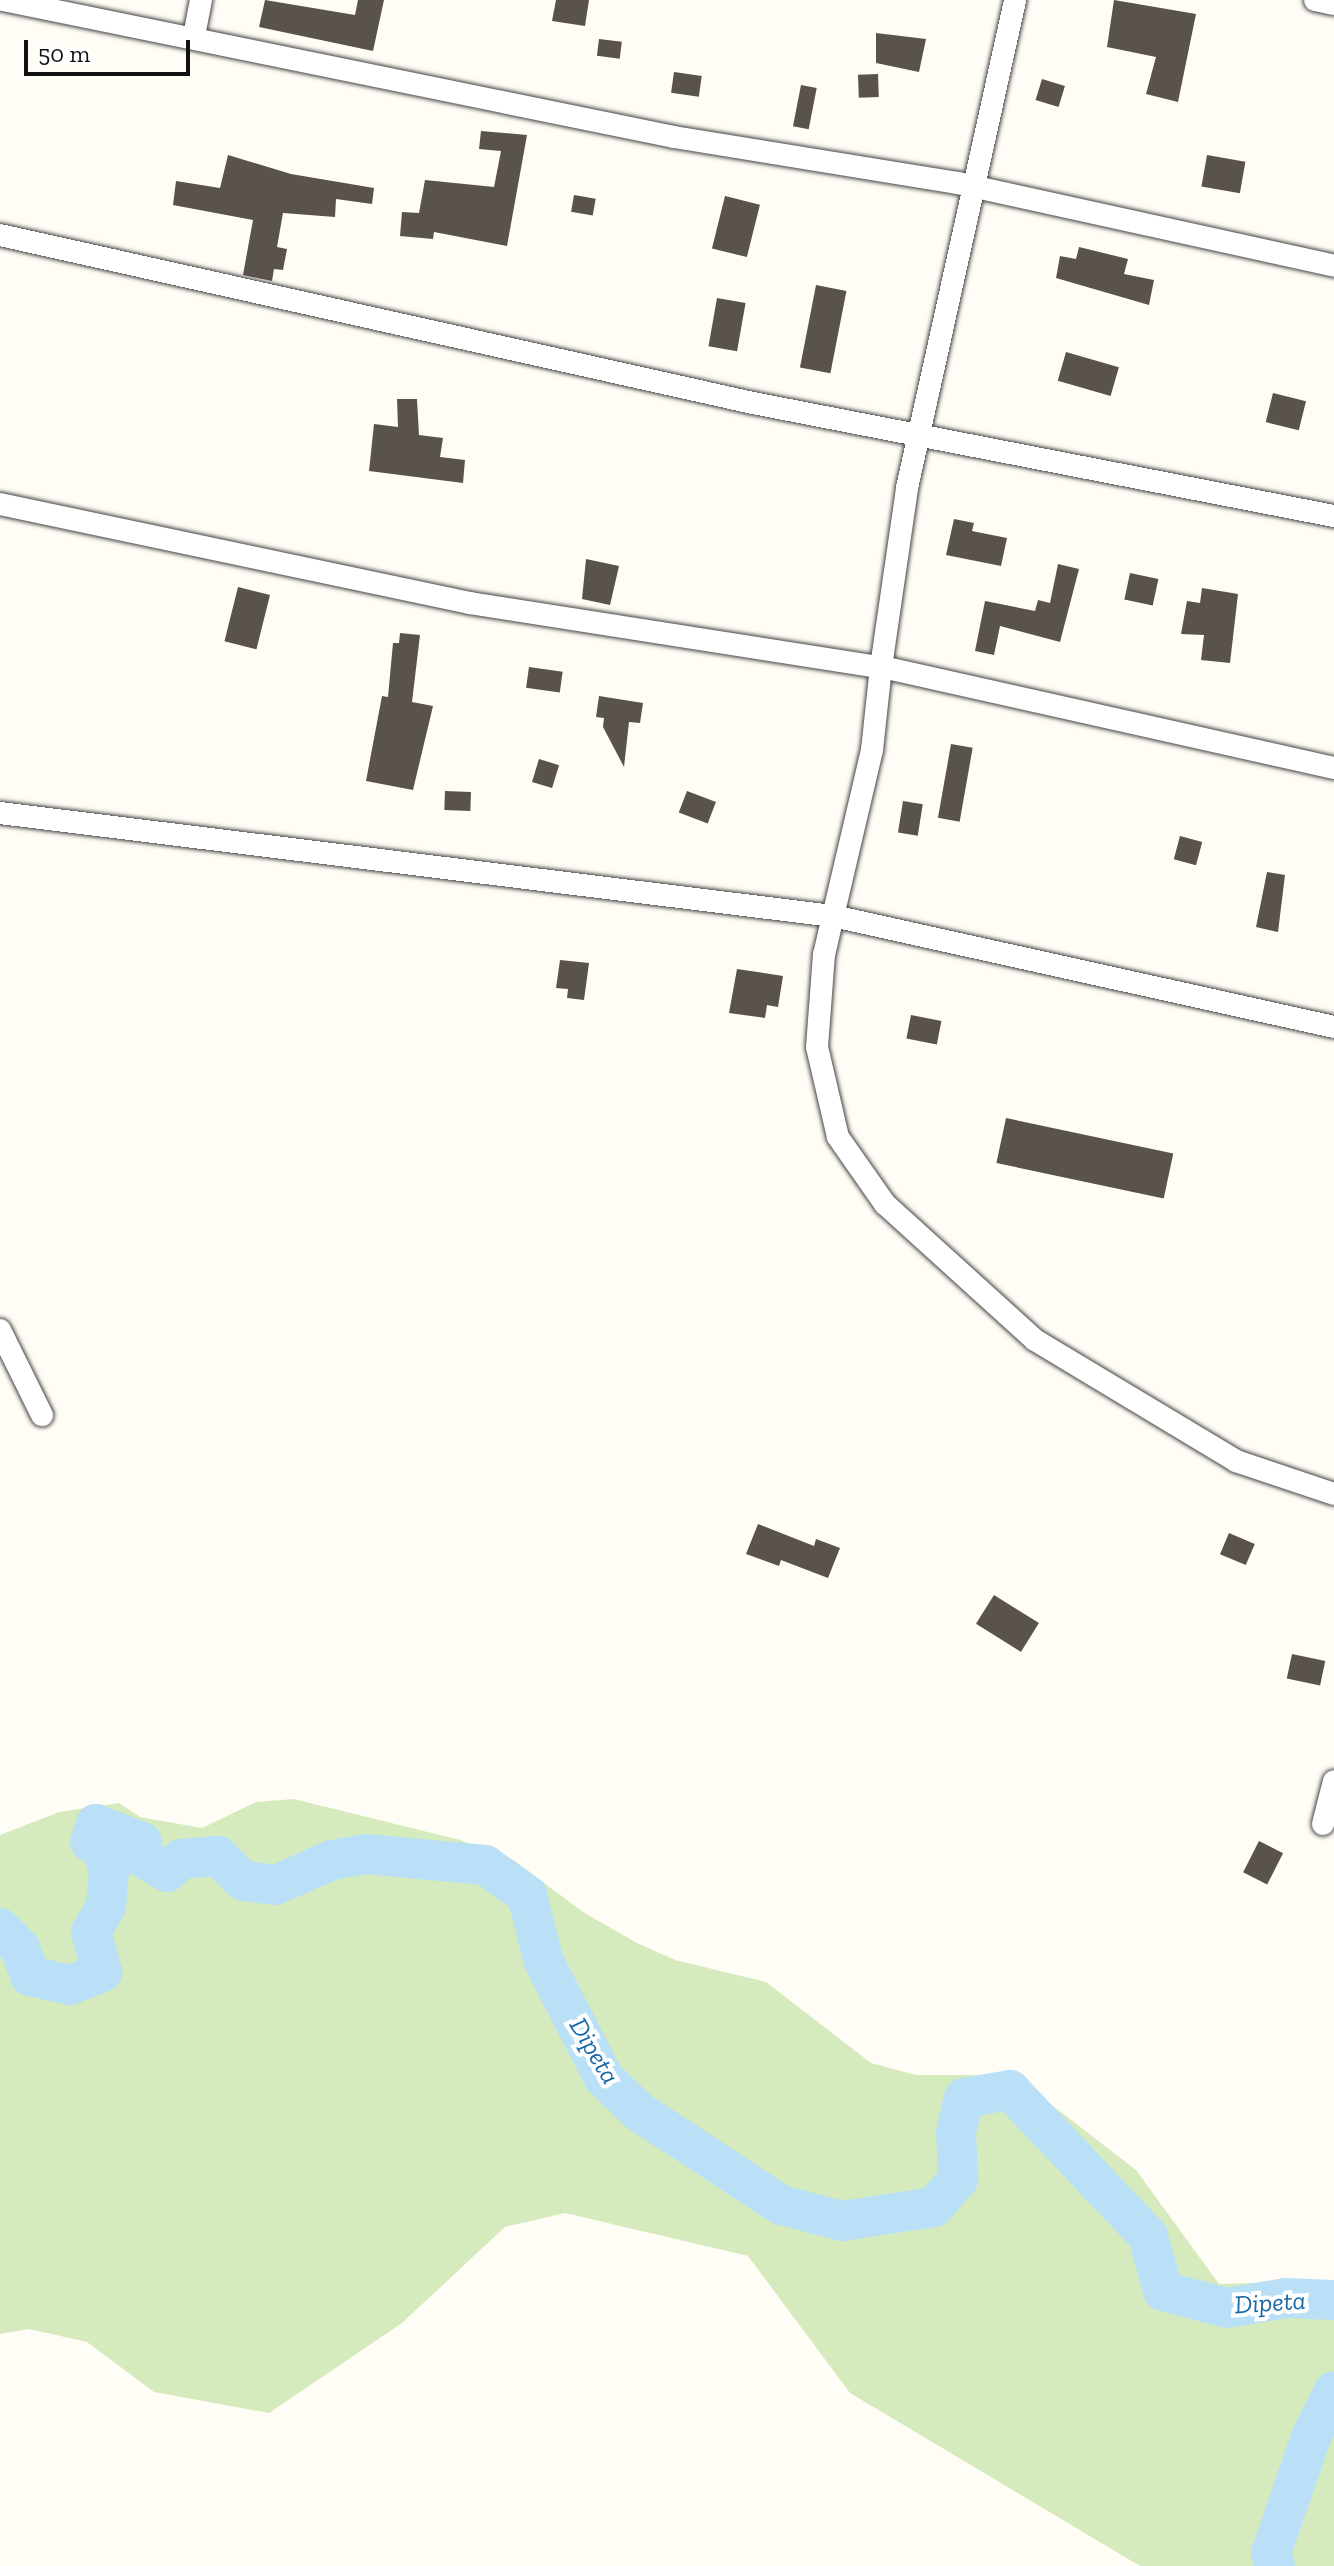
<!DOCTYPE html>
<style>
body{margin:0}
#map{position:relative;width:1334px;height:2566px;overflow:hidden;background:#fffdf5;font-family:"Zilla Slab",serif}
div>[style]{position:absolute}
.green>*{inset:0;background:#d5ebbd}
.river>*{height:40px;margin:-20px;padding:0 20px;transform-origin:20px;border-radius:20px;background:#b9e0f7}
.building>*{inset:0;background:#5a524d;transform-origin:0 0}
.roads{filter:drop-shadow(0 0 2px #444) drop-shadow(0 0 2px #444)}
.street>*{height:22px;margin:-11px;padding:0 11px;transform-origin:11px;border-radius:11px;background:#fff}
span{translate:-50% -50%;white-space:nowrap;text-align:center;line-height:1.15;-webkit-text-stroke:8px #fff;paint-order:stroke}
.water-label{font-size:26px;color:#1768a6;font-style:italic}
.scale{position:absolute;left:24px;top:40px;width:166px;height:36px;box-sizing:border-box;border:4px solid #111;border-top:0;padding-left:10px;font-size:24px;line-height:28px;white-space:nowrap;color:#111;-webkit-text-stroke:6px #fff;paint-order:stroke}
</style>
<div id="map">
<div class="green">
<div style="clip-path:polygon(294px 1799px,460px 1840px,515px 1861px,583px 1912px,637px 1943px,675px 1960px,766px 1982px,871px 2063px,916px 2075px,1013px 2075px,1136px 2170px,1219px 2284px,1320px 2281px,1334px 2285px,1334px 2566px,1140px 2566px,850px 2393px,748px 2256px,565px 2213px,505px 2227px,402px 2323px,269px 2413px,154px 2392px,87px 2342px,29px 2329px,0 2334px,0 1835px,59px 1812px,119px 1803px,140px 1817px,202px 1828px,256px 1802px)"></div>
</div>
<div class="river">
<div style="left:0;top:1928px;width:28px;rotate:45deg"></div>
<div style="left:20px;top:1948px;width:30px;rotate:70deg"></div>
<div style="left:30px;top:1976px;width:41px;rotate:12.7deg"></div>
<div style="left:70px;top:1985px;width:35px;rotate:-22deg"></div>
<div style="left:102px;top:1972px;width:41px;rotate:-105.4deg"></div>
<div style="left:91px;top:1932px;width:30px;rotate:-60deg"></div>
<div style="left:106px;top:1906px;width:32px;rotate:-85deg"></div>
<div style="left:109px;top:1874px;width:25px;rotate:-104deg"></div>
<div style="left:103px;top:1850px;width:15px;rotate:-148deg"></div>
<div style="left:90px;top:1842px;width:19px;rotate:-72deg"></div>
<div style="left:96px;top:1824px;width:49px;rotate:21.4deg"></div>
<div style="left:142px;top:1842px;width:14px;rotate:98deg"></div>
<div style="left:140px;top:1856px;width:31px;rotate:31deg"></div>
<div style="left:167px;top:1872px;width:19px;rotate:-43deg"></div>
<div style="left:181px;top:1859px;width:37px;rotate:-5deg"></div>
<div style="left:218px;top:1856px;width:36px;rotate:44deg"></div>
<div style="left:244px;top:1881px;width:31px;rotate:7deg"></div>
<div style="left:275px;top:1885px;width:62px;rotate:-23.7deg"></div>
<div style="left:332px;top:1860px;width:34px;rotate:-10deg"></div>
<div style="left:365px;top:1854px;width:121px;rotate:5.2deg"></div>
<div style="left:485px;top:1865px;width:52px;rotate:35.5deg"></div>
<div style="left:527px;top:1895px;width:69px;rotate:75.8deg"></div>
<div style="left:544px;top:1962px;width:131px;rotate:62.7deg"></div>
<div style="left:604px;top:2078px;width:47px;rotate:44.1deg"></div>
<div style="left:638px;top:2111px;width:171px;rotate:33.3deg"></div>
<div style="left:781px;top:2205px;width:63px;rotate:14.7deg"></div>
<div style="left:842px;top:2221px;width:93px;rotate:-8.7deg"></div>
<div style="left:934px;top:2207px;width:37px;rotate:-49deg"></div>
<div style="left:958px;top:2179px;width:47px;rotate:-92.4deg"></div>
<div style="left:956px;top:2132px;width:35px;rotate:-77deg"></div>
<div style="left:964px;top:2098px;width:47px;rotate:-9.9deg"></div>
<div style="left:1010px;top:2090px;width:201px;rotate:46.6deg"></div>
<div style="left:1148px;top:2236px;width:57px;rotate:74.7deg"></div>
<div style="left:1163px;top:2291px;width:66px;rotate:14.9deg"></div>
<div style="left:1227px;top:2308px;width:60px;rotate:-9.6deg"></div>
<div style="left:1286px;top:2298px;width:48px;rotate:2.4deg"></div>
<div style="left:1275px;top:2566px;width:14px;rotate:-107deg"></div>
<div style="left:1271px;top:2553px;width:123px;rotate:-71deg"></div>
<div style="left:1311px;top:2437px;width:51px;rotate:-63.4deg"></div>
</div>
<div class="building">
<div style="clip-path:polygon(265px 0,355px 15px,358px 0,384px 0,373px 51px,259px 27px)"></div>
<div style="clip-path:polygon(556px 0,589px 0,585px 26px,552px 21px)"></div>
<div style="clip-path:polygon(1114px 0,1196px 14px,1178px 102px,1146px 94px,1156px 57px,1107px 47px)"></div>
<div style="clip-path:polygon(876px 33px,926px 39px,919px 72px,876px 63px)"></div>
<div style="left:599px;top:39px;width:23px;height:17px;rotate:7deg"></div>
<div style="left:674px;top:72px;width:28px;height:21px;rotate:8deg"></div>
<div style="left:878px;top:74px;width:23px;height:20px;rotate:88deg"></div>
<div style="left:1042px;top:79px;width:24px;height:22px;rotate:17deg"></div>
<div style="left:801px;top:85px;width:16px;height:42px;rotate:11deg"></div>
<div style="clip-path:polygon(481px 131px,527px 135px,507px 246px,434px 232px,433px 239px,400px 236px,402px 212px,419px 213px,425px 180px,494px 187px,501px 151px,479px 149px)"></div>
<div style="clip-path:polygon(228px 155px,291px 174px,374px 188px,372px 204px,336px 199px,335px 217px,283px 213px,277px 247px,287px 249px,283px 270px,274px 269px,272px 281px,243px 275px,253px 220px,173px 205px,176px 181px,220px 188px)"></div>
<div style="left:1207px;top:155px;width:39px;height:32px;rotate:10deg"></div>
<div style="left:574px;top:195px;width:22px;height:17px;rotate:10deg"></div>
<div style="left:725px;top:196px;width:36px;height:54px;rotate:14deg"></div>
<div style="clip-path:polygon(1079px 247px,1128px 259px,1124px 274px,1154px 280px,1149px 305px,1056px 278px,1060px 256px,1076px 259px)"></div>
<div style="left:816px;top:285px;width:31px;height:84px;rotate:11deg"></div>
<div style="left:717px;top:298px;width:29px;height:49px;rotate:10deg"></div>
<div style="left:1066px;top:352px;width:55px;height:30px;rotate:16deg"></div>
<div style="left:1273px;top:393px;width:34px;height:30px;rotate:14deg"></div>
<div style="clip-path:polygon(397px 399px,417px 399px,419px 435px,443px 438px,440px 457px,465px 460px,463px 483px,369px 471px,374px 424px,398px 427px)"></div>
<div style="clip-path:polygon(954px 519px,974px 523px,972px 531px,1007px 538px,1001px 566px,946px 555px)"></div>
<div style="clip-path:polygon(586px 559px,619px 566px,610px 605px,582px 599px)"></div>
<div style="clip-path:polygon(1058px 564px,1079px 569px,1060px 642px,1000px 626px,994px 655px,975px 651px,985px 601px,1035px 611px,1038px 600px,1050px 603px)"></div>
<div style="left:1130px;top:573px;width:29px;height:27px;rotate:12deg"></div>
<div style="left:238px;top:587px;width:33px;height:56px;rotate:14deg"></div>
<div style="clip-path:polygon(1202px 588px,1238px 594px,1230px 663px,1201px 660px,1204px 635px,1181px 634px,1187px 601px,1200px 603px)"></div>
<div style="clip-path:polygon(400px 633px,420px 635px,412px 702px,433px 706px,413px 790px,366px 781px,382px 696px,388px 697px,393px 643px,399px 643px)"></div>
<div style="left:529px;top:667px;width:34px;height:21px;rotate:8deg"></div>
<div style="clip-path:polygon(599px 696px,643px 703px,640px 723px,629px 722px,624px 767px,603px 727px,604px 718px,596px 717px)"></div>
<div style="left:951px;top:744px;width:22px;height:75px;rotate:10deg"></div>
<div style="left:539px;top:759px;width:21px;height:24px;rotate:17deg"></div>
<div style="left:445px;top:791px;width:26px;height:19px;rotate:2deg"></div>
<div style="left:687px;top:791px;width:31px;height:23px;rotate:21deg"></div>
<div style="left:903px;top:801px;width:20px;height:32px;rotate:9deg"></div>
<div style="left:1180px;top:836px;width:23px;height:24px;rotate:15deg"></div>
<div style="clip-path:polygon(1267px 872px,1285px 875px,1278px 932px,1256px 927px)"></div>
<div style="clip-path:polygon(560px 960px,589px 963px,584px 1000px,567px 998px,568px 989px,556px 988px)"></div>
<div style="clip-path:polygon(737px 969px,783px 976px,778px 1007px,767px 1005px,765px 1018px,729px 1013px)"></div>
<div style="left:911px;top:1015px;width:31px;height:24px;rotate:11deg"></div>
<div style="left:1006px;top:1118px;width:171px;height:46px;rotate:12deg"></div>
<div style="clip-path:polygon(758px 1524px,814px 1546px,816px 1539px,840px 1548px,828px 1578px,781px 1560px,779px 1566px,746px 1554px)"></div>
<div style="left:1229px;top:1533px;width:28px;height:23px;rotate:23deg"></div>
<div style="left:994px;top:1595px;width:53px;height:34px;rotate:32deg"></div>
<div style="left:1292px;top:1654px;width:34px;height:25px;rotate:12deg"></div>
<div style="left:1259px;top:1841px;width:27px;height:35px;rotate:27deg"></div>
</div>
<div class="roads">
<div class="street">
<div style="left:3px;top:0;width:685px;rotate:11.54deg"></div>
<div style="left:674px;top:137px;width:288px;rotate:9.2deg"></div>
<div style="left:958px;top:183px;width:385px;rotate:12.4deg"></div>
<div style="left:1315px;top:0;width:19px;rotate:12deg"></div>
<div style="left:194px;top:36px;width:37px;rotate:-79deg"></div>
<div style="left:0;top:235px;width:772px;rotate:12.58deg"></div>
<div style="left:753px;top:403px;width:592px;rotate:11.01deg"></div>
<div style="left:0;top:504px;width:480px;rotate:11.9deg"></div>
<div style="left:470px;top:603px;width:416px;rotate:8.9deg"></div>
<div style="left:881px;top:667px;width:181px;rotate:-81.7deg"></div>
<div style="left:907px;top:488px;width:500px;rotate:-77.5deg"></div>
<div style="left:1334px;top:768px;width:464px;rotate:-167.4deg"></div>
<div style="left:881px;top:667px;width:83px;rotate:96.2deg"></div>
<div style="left:872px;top:750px;width:171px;rotate:103.2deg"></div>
<div style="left:833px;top:916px;width:513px;rotate:12.49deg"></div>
<div style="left:0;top:813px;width:839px;rotate:7.05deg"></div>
<div style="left:833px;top:916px;width:39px;rotate:103deg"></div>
<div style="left:824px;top:954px;width:93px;rotate:94.3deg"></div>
<div style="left:817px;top:1047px;width:92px;rotate:76.9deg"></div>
<div style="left:838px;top:1137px;width:82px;rotate:55deg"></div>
<div style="left:885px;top:1204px;width:202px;rotate:42.2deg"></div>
<div style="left:1035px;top:1340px;width:235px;rotate:31deg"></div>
<div style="left:1236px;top:1461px;width:103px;rotate:18.6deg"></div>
<div style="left:0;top:1330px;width:95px;rotate:63.7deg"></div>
<div style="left:1323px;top:1824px;width:44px;rotate:-75.7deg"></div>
</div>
</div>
<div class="water-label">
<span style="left:594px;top:2051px;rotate:59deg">Dipeta</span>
<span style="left:1270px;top:2303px;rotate:-4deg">Dipeta</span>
</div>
<div class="scale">50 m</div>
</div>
